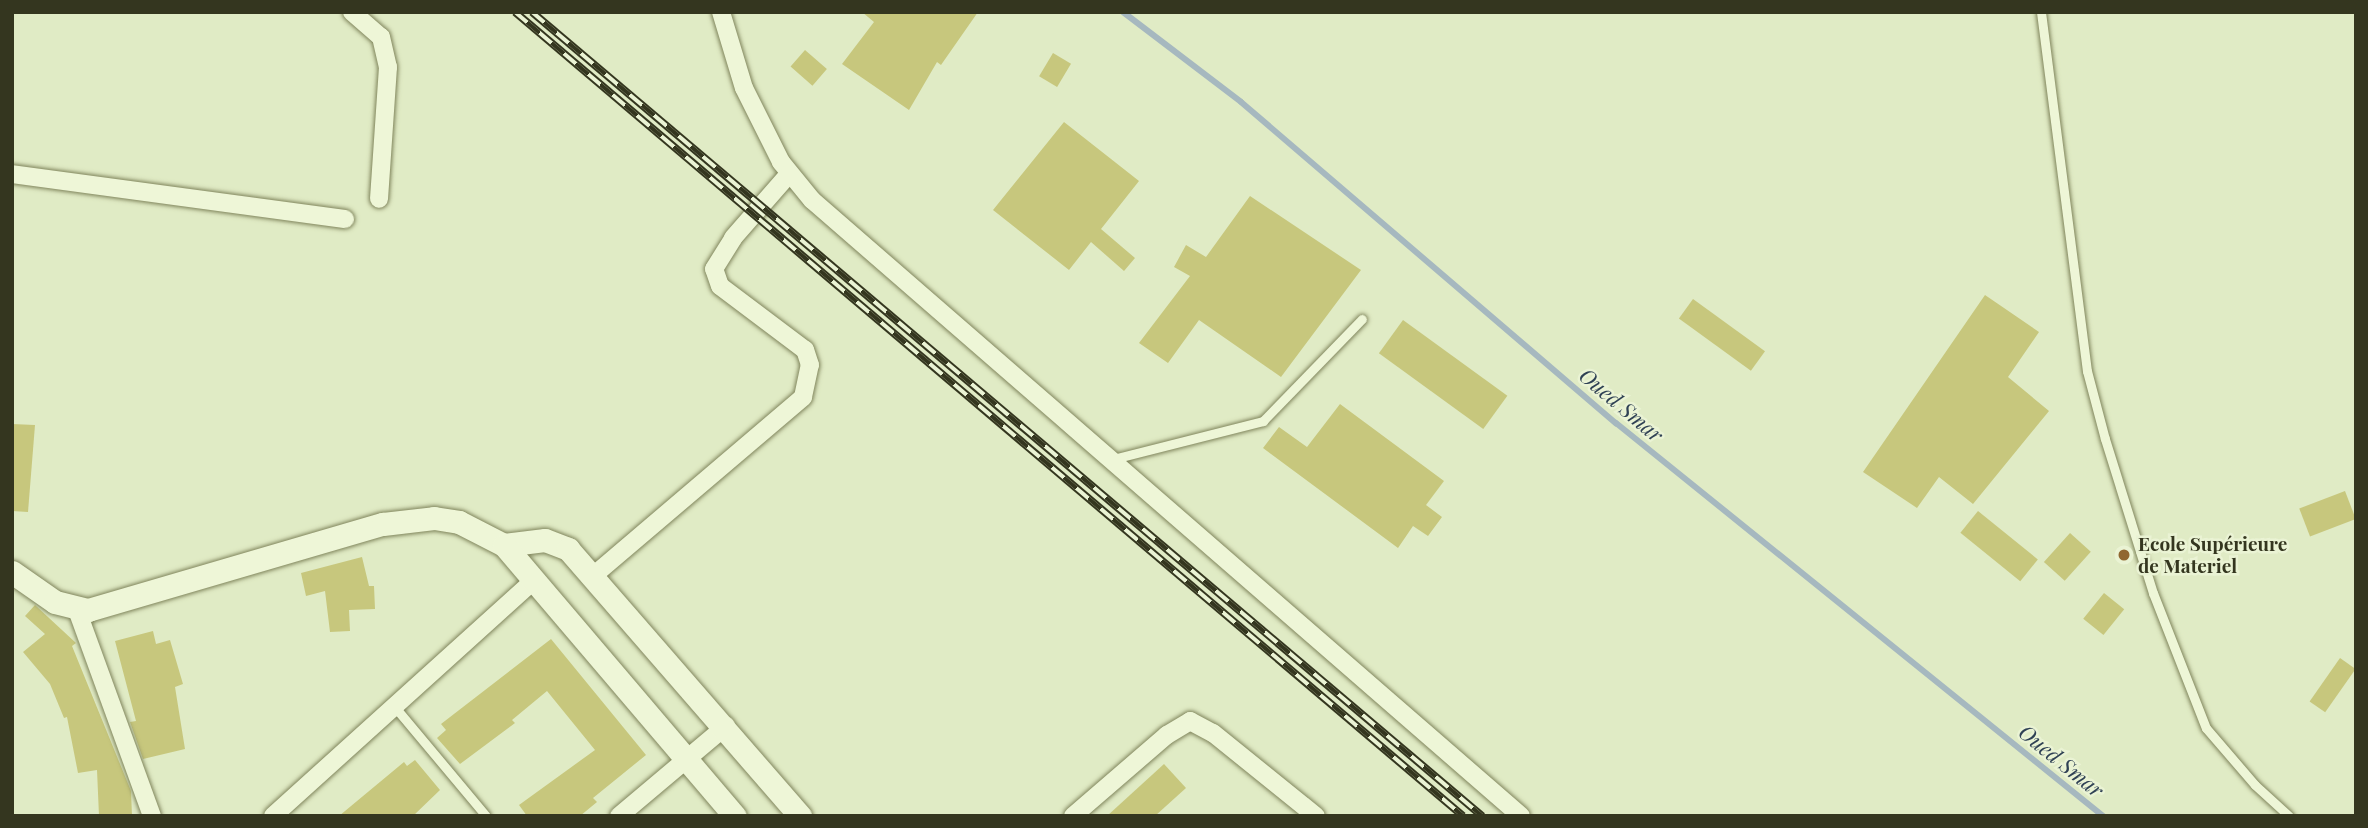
<!DOCTYPE html>
<meta charset="utf-8">
<style>
body{margin:0}
#map{position:relative;width:2368px;height:828px;overflow:hidden;background:#e0ebc5;font-family:"Playfair Display",serif}
div>[style]{position:absolute}
.stream>*{height:6px;margin:-3px;padding:0 3px;transform-origin:3px;border-radius:3px;background:#a6b8bf}
.building>*{inset:0;background:#c7c77d;transform-origin:0 0}
.roads{filter:drop-shadow(0 0 2px #80855c) drop-shadow(0 0 2px #80855c)}
.service>*{height:9px;margin:-4.5px;padding:0 4.5px;transform-origin:4.5px;border-radius:4.5px;background:#eef6d7}
.minor>*{height:18px;margin:-9px;padding:0 9px;transform-origin:9px;border-radius:9px;background:#eef6d7}
.tertiary>*{height:23px;margin:-11.5px;padding:0 11.5px;transform-origin:11.5px;border-radius:11.5px;background:#eef6d7}
.rail>*{height:8px;margin-top:-4px;transform-origin:0;background:repeating-linear-gradient(90deg,#eaf3d4 0 16px,#34361f 0 32px);box-sizing:border-box;border-block:2px solid #34361f}
.dots>*{width:19px;height:19px;translate:-50% -50%;box-sizing:border-box;border:4px solid #eaf3d4;border-radius:50%}
span{translate:-50% -50%;white-space:nowrap;text-align:center;line-height:1.15;-webkit-text-stroke:5px #eaf3d4;paint-order:stroke}
.poi-label{font-size:19px;color:#34361f;font-weight:700}
.left{translate:0 -50%;text-align:left}
.water-label{font-size:21px;color:#2f4154;font-style:italic}
.frame{position:absolute;inset:0;border:14px solid #34361f;pointer-events:none}
</style>
<div id="map">
<div class="stream">
<div style="left:1123px;top:12px;width:148px;rotate:37.3deg"></div>
<div style="left:1241px;top:102px;width:494px;rotate:40.6deg"></div>
<div style="left:1616px;top:423px;width:626px;rotate:38.9deg"></div>
</div>
<div class="building">
<div style="clip-path:polygon(862px 12px,978px 12px,941px 65px,937px 62px,909px 110px,842px 64px,874px 22px)"></div>
<div style="left:805px;top:50px;width:29px;height:22px;rotate:41deg"></div>
<div style="left:1053px;top:53px;width:21px;height:27px;rotate:31deg"></div>
<div style="clip-path:polygon(1064px 122px,1139px 181px,1101px 229px,1135px 258px,1124px 271px,1091px 242px,1069px 270px,993px 210px)"></div>
<div style="clip-path:polygon(1250px 196px,1361px 270px,1281px 377px,1199px 320px,1168px 363px,1139px 343px,1190px 276px,1174px 267px,1186px 245px,1206px 257px)"></div>
<div style="clip-path:polygon(1985px 295px,2039px 332px,2008px 377px,2049px 411px,1973px 504px,1939px 477px,1917px 508px,1863px 472px)"></div>
<div style="left:1693px;top:299px;width:89px;height:24px;rotate:36deg"></div>
<div style="left:1403px;top:320px;width:129px;height:41px;rotate:36deg"></div>
<div style="clip-path:polygon(1340px 404px,1444px 481px,1426px 505px,1442px 517px,1428px 536px,1413px 526px,1398px 548px,1263px 448px,1279px 427px,1307px 447px)"></div>
<div style="clip-path:polygon(12px 424px,35px 425px,28px 512px,12px 511px)"></div>
<div style="left:2345px;top:491px;width:30px;height:49px;rotate:69deg"></div>
<div style="left:1978px;top:511px;width:77px;height:28px;rotate:39deg"></div>
<div style="left:2070px;top:533px;width:28px;height:39px;rotate:42deg"></div>
<div style="clip-path:polygon(362px 557px,369px 586px,374px 586px,375px 609px,349px 610px,350px 631px,330px 632px,325px 591px,306px 596px,301px 573px)"></div>
<div style="left:2104px;top:593px;width:26px;height:33px;rotate:39deg"></div>
<div style="clip-path:polygon(35px 605px,76px 643px,72px 646px,131px 791px,132px 816px,99px 816px,97px 770px,78px 773px,67px 717px,64px 718px,50px 684px,23px 652px,45px 634px,25px 616px)"></div>
<div style="clip-path:polygon(153px 631px,156px 644px,170px 640px,183px 684px,175px 687px,185px 749px,143px 759px,130px 722px,136px 721px,115px 641px)"></div>
<div style="clip-path:polygon(551px 639px,646px 755px,593px 798px,597px 802px,580px 816px,527px 816px,519px 805px,595px 750px,547px 691px,512px 720px,515px 723px,460px 764px,437px 738px,446px 730px,441px 724px)"></div>
<div style="left:2340px;top:658px;width:19px;height:53px;rotate:35deg"></div>
<div style="clip-path:polygon(415px 760px,440px 790px,413px 816px,339px 816px,404px 762px,407px 766px)"></div>
<div style="clip-path:polygon(1164px 764px,1186px 788px,1155px 816px,1107px 816px)"></div>
</div>
<div class="roads">
<div class="service">
<div style="left:2041px;top:12px;width:362px;rotate:82.7deg"></div>
<div style="left:2087px;top:371px;width:70px;rotate:75.2deg"></div>
<div style="left:2105px;top:439px;width:161px;rotate:72.7deg"></div>
<div style="left:2153px;top:593px;width:145px;rotate:68.6deg"></div>
<div style="left:2206px;top:728px;width:75px;rotate:49.3deg"></div>
<div style="left:2255px;top:785px;width:46px;rotate:42.4deg"></div>
<div style="left:1113px;top:459px;width:155px;rotate:-14.2deg"></div>
<div style="left:1263px;top:421px;width:142px;rotate:-45.9deg"></div>
<div style="left:394px;top:706px;width:143px;rotate:50.1deg"></div>
</div>
<div class="minor">
<div style="left:352px;top:12px;width:38px;rotate:41deg"></div>
<div style="left:381px;top:37px;width:31px;rotate:77deg"></div>
<div style="left:388px;top:67px;width:132px;rotate:93.9deg"></div>
<div style="left:721px;top:12px;width:79px;rotate:73.2deg"></div>
<div style="left:744px;top:88px;width:83px;rotate:63.4deg"></div>
<div style="left:781px;top:162px;width:49px;rotate:50.8deg"></div>
<div style="left:812px;top:200px;width:939px;rotate:40.99deg"></div>
<div style="left:12px;top:174px;width:336px;rotate:7.7deg"></div>
<div style="left:593px;top:576px;width:276px;rotate:-40.4deg"></div>
<div style="left:803px;top:397px;width:33px;rotate:-78deg"></div>
<div style="left:810px;top:365px;width:16px;rotate:-108deg"></div>
<div style="left:805px;top:350px;width:106px;rotate:-143deg"></div>
<div style="left:720px;top:286px;width:18px;rotate:-109deg"></div>
<div style="left:714px;top:269px;width:36px;rotate:-58deg"></div>
<div style="left:733px;top:238px;width:85px;rotate:-48.8deg"></div>
<div style="left:77px;top:610px;width:219px;rotate:70deg"></div>
<div style="left:273px;top:816px;width:350px;rotate:-42.1deg"></div>
<div style="left:619px;top:816px;width:140px;rotate:-40.1deg"></div>
<div style="left:1073px;top:816px;width:124px;rotate:-40.8deg"></div>
<div style="left:1167px;top:735px;width:27px;rotate:-31deg"></div>
<div style="left:1190px;top:721px;width:26px;rotate:28deg"></div>
<div style="left:1213px;top:733px;width:132px;rotate:38.9deg"></div>
</div>
<div class="tertiary">
<div style="left:504px;top:545px;width:41px;rotate:-7deg"></div>
<div style="left:545px;top:540px;width:25px;rotate:21deg"></div>
<div style="left:568px;top:549px;width:354px;rotate:49deg"></div>
<div style="left:12px;top:572px;width:52px;rotate:34.9deg"></div>
<div style="left:55px;top:602px;width:34px;rotate:14deg"></div>
<div style="left:88px;top:610px;width:307px;rotate:-16.3deg"></div>
<div style="left:383px;top:524px;width:51px;rotate:-6.7deg"></div>
<div style="left:434px;top:518px;width:25px;rotate:9deg"></div>
<div style="left:459px;top:522px;width:51px;rotate:27.1deg"></div>
<div style="left:504px;top:545px;width:356px;rotate:49.6deg"></div>
</div>
</div>
<div class="rail">
<div style="left:515px;top:12px;width:1243px;rotate:40.3deg"></div>
<div style="left:532px;top:12px;width:1245px;rotate:40.24deg"></div>
</div>
<div class="dots">
<div style="left:2124px;top:555px;background:#906730"></div>
</div>
<div class="poi-label">
<span class="left" style="left:2138px;top:555px">Ecole Supérieure<br>de Materiel</span>
</div>
<div class="water-label">
<span style="left:1622px;top:404px;rotate:40deg">Oued Smar</span>
<span style="left:2062px;top:760px;rotate:39deg">Oued Smar</span>
</div>
<div class="frame"></div>
</div>
